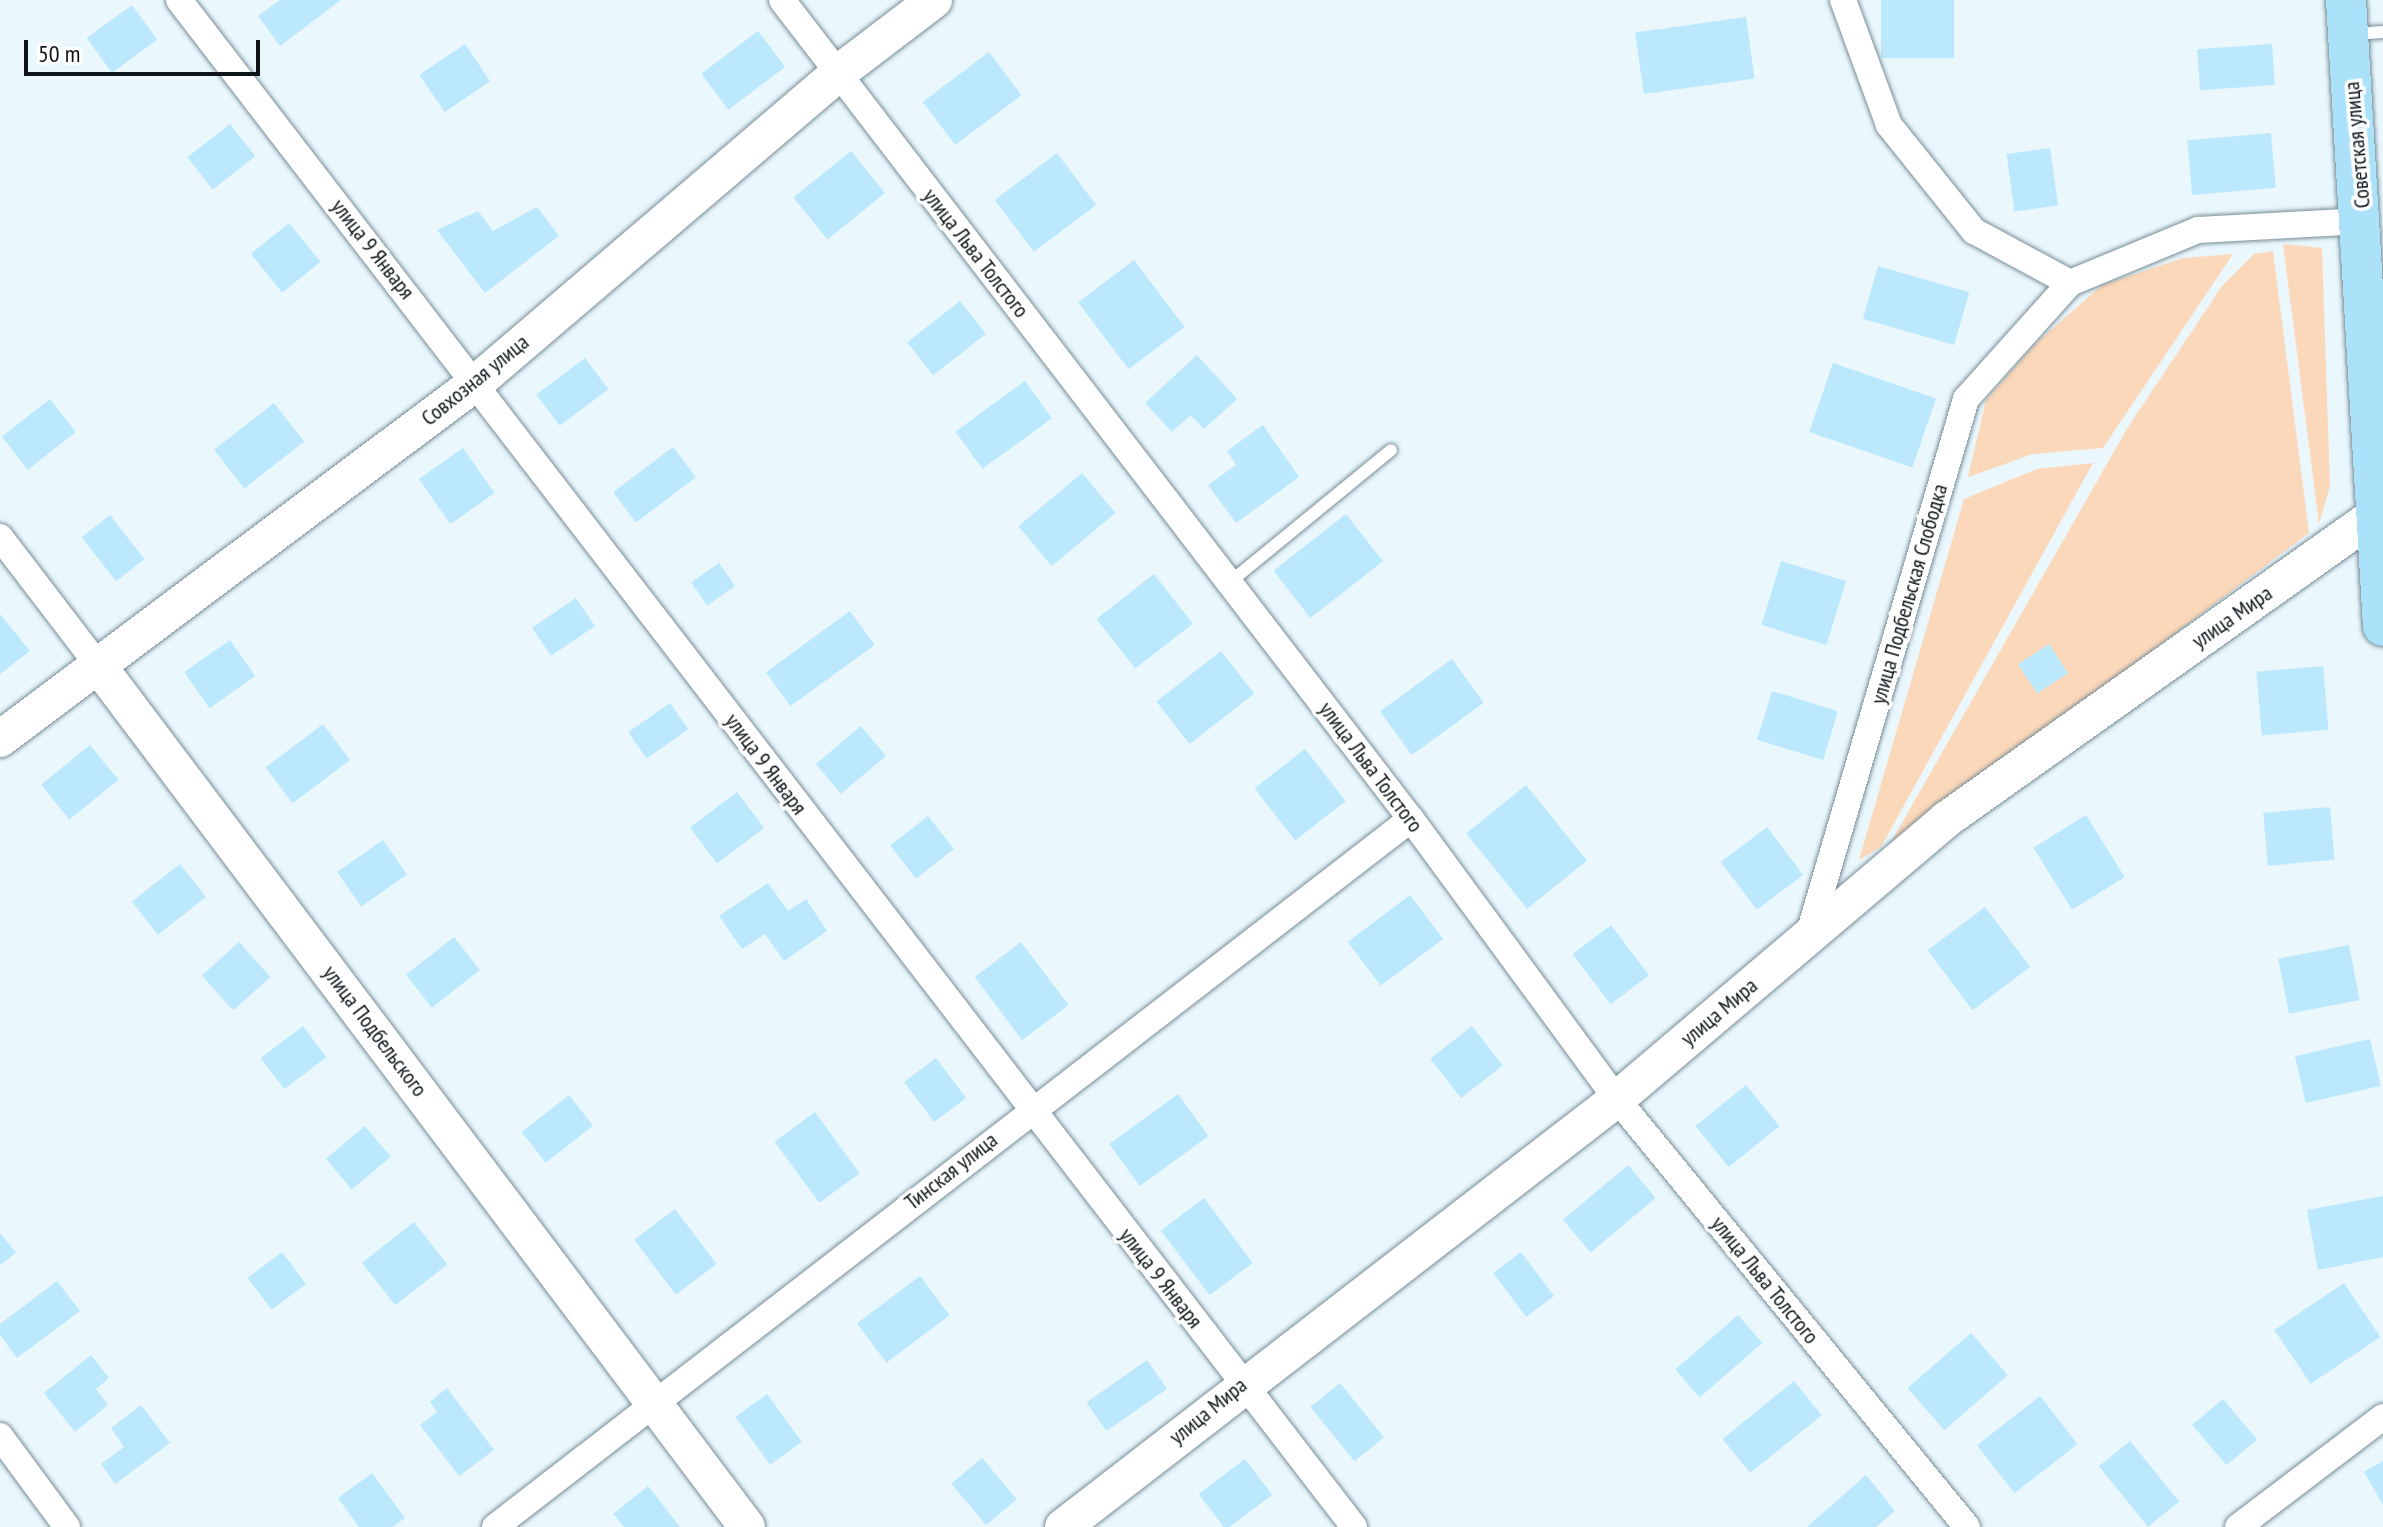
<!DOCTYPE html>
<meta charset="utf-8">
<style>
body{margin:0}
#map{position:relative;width:2383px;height:1527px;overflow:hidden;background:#eaf8fe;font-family:"PT Sans Narrow",sans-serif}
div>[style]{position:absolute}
.green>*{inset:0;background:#fcd8ba}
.building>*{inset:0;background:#bbe8fd;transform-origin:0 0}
.roads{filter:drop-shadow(0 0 2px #788d96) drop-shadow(0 0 2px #788d96)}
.lane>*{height:12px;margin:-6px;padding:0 6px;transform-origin:6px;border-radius:6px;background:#fff}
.street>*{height:26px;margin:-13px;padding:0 13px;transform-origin:13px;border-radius:13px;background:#fff}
.secondary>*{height:36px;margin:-18px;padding:0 18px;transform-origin:18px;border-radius:18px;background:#fff}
.primary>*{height:40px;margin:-20px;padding:0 20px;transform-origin:20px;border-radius:20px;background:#abe2fa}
span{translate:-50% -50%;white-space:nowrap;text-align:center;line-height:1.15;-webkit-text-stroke:7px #fff;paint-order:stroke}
.street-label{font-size:22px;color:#0d1518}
.scale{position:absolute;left:24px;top:40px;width:236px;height:36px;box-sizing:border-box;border:4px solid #0d1518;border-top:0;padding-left:10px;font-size:24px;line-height:28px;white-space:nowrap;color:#0d1518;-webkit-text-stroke:6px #fff;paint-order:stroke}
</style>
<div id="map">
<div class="green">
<div style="clip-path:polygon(2283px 244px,2322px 248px,2330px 486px,2319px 524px)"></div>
<div style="clip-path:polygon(2273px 251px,2309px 533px,1887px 849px,2128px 427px,2222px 286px,2254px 254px)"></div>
<div style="clip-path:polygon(2233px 254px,2103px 448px,2033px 454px,1968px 477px,1986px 400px,2036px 343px,2102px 285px,2183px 258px)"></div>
<div style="clip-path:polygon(2093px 463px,1881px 847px,1859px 860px,1964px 499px,2037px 469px)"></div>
</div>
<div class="building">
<div style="clip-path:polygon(280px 0,341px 0,280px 46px,258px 16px)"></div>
<div style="left:1881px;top:0;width:73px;height:58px"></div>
<div style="left:132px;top:5px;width:43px;height:56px;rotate:54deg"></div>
<div style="left:1746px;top:17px;width:62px;height:112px;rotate:82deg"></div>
<div style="left:758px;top:31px;width:45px;height:71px;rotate:53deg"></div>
<div style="left:465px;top:44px;width:45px;height:55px;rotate:56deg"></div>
<div style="left:2272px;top:44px;width:41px;height:75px;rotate:86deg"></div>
<div style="left:989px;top:52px;width:54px;height:83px;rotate:53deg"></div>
<div style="left:230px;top:124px;width:41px;height:54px;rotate:52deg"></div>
<div style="left:2271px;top:133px;width:55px;height:84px;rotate:85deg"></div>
<div style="left:2050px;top:148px;width:58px;height:44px;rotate:82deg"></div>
<div style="left:851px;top:151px;width:54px;height:74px;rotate:51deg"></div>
<div style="left:1057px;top:153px;width:65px;height:78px;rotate:53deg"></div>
<div style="clip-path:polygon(537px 207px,559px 236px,485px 293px,437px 230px,478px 211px,493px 231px)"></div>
<div style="left:289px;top:223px;width:50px;height:49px;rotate:51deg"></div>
<div style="left:1134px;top:260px;width:84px;height:70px;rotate:53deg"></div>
<div style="left:1878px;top:266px;width:95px;height:55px;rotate:16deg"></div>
<div style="left:960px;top:301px;width:42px;height:67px;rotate:52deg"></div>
<div style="clip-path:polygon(1197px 355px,1237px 399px,1204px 429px,1191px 415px,1172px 432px,1145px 403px)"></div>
<div style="left:585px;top:358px;width:39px;height:61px;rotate:53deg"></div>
<div style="left:1833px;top:363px;width:109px;height:73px;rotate:19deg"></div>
<div style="left:1025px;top:381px;width:46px;height:86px;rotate:54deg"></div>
<div style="left:50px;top:399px;width:42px;height:61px;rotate:52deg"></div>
<div style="left:274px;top:403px;width:49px;height:76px;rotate:52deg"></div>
<div style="clip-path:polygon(1263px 425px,1299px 477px,1236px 523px,1208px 485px,1236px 465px,1227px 451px)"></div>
<div style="left:673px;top:447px;width:38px;height:75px;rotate:53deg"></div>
<div style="left:463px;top:448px;width:55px;height:54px;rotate:55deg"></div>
<div style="left:1082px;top:473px;width:52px;height:83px;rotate:50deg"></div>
<div style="left:1346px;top:514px;width:60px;height:92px;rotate:52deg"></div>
<div style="left:110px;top:515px;width:56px;height:36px;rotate:52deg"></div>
<div style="left:1781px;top:561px;width:68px;height:67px;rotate:17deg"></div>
<div style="left:719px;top:563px;width:28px;height:34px;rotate:55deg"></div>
<div style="left:1154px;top:574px;width:63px;height:73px;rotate:52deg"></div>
<div style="left:576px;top:598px;width:34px;height:53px;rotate:56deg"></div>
<div style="left:850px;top:611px;width:42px;height:104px;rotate:54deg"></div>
<div style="clip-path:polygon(0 614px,30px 651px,0 674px)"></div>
<div style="left:230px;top:640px;width:44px;height:56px;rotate:55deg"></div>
<div style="left:2049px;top:644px;width:35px;height:37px;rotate:57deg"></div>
<div style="left:1221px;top:651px;width:54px;height:82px;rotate:52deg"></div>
<div style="left:1452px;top:659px;width:54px;height:89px;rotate:54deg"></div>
<div style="left:2323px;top:666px;width:64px;height:67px;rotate:85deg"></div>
<div style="left:1772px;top:691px;width:69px;height:51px;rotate:17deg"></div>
<div style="left:670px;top:703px;width:32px;height:51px;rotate:55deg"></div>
<div style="left:323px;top:724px;width:45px;height:72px;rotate:53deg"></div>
<div style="left:861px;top:726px;width:39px;height:59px;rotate:50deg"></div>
<div style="left:90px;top:745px;width:45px;height:63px;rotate:51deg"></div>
<div style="left:1305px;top:749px;width:66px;height:64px;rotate:52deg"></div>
<div style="left:1526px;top:785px;width:97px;height:77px;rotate:51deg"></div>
<div style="left:737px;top:792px;width:45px;height:59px;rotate:53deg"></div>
<div style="left:2330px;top:807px;width:53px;height:67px;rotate:85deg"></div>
<div style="left:2086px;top:815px;width:73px;height:62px;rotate:58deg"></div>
<div style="left:928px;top:816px;width:42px;height:48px;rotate:52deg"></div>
<div style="left:1767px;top:827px;width:60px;height:58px;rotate:53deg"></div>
<div style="left:383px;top:840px;width:42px;height:56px;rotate:55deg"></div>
<div style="left:180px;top:864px;width:42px;height:61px;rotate:52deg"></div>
<div style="clip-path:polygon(768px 883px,788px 911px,806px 899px,827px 931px,784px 961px,765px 934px,742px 949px,719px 916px)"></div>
<div style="left:1410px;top:895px;width:55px;height:78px;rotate:53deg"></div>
<div style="left:1985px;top:907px;width:75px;height:72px;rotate:53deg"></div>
<div style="left:1611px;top:925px;width:63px;height:48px;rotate:53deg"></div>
<div style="left:454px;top:937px;width:42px;height:61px;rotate:52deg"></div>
<div style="left:239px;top:942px;width:47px;height:50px;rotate:48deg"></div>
<div style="left:1021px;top:942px;width:79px;height:58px;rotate:53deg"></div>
<div style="left:2349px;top:945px;width:56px;height:72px;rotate:79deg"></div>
<div style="left:303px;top:1026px;width:39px;height:53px;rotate:53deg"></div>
<div style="left:1472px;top:1026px;width:50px;height:53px;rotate:52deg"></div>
<div style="left:2370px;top:1039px;width:48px;height:77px;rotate:77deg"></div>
<div style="left:936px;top:1058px;width:50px;height:40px;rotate:53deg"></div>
<div style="left:1746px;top:1085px;width:53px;height:65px;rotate:51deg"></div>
<div style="left:1178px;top:1094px;width:52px;height:85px;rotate:54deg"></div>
<div style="left:569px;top:1095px;width:39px;height:60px;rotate:52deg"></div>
<div style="left:815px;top:1112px;width:76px;height:50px;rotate:54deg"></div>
<div style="left:365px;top:1126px;width:40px;height:51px;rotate:50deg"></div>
<div style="left:1628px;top:1165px;width:43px;height:85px;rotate:50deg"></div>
<div style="clip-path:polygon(2383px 1196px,2383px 1257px,2318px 1270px,2307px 1210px)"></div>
<div style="left:1204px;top:1198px;width:81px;height:54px;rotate:53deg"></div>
<div style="left:675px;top:1209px;width:69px;height:51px;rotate:53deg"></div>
<div style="left:414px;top:1222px;width:54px;height:66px;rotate:52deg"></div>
<div style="clip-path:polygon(0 1233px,16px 1253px,0 1265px)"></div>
<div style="left:282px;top:1252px;width:40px;height:43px;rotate:53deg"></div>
<div style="left:1521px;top:1252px;width:55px;height:35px;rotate:53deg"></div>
<div style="left:920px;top:1276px;width:49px;height:79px;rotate:53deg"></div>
<div style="clip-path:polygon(57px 1281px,80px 1311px,17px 1358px,0 1335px,0 1324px)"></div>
<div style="left:2344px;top:1283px;width:65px;height:84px;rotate:56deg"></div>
<div style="left:1738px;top:1315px;width:37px;height:83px;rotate:49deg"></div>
<div style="left:1971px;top:1333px;width:56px;height:84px;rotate:49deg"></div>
<div style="clip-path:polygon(91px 1355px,109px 1378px,96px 1389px,108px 1405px,75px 1432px,44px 1393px)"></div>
<div style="left:1147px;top:1360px;width:35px;height:74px;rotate:55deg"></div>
<div style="left:1794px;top:1381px;width:44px;height:92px;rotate:51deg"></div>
<div style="left:1340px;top:1383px;width:70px;height:38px;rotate:51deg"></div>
<div style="clip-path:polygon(447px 1388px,494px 1450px,459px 1476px,420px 1425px,437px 1412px,430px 1402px)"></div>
<div style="left:767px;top:1394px;width:59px;height:39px;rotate:54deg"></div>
<div style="left:2040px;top:1396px;width:61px;height:80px;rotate:52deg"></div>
<div style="left:2223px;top:1399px;width:53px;height:40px;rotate:50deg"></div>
<div style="clip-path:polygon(141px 1405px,170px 1443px,115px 1484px,101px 1464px,124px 1447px,111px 1428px)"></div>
<div style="left:2130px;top:1441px;width:78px;height:40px;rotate:51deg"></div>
<div style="left:982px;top:1458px;width:54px;height:40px;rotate:50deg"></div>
<div style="left:1245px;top:1459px;width:45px;height:58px;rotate:53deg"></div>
<div style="clip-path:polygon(2383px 1461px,2383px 1505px,2364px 1472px)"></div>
<div style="clip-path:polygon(372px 1473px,405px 1518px,392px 1527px,359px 1527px,338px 1498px)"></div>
<div style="clip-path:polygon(1866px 1475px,1895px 1511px,1876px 1527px,1807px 1527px)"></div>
<div style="clip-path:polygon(648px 1486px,680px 1527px,624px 1527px,613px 1514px)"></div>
</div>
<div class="roads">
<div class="lane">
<div style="left:2354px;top:34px;width:29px;rotate:-4deg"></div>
<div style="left:1230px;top:582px;width:208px;rotate:-39.3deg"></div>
</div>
<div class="street">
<div style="left:179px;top:0;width:1927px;rotate:52.42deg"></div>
<div style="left:782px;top:0;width:1033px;rotate:52.48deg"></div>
<div style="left:1411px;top:819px;width:348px;rotate:53.7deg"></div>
<div style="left:1617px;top:1099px;width:553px;rotate:50.73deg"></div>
<div style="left:1843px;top:0;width:133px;rotate:69.8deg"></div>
<div style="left:1889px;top:125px;width:136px;rotate:51.3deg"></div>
<div style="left:1974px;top:231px;width:109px;rotate:28.4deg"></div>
<div style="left:0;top:537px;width:160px;rotate:52.6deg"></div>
<div style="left:1808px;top:937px;width:561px;rotate:-73.63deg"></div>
<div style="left:1966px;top:399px;width:156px;rotate:-48.1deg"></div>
<div style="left:2070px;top:283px;width:139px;rotate:-22.5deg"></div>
<div style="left:2198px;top:230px;width:165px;rotate:-3.1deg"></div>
<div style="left:0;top:1436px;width:113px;rotate:53.6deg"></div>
<div style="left:495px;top:1527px;width:1158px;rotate:-37.7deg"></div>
<div style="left:2238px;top:1527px;width:182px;rotate:-37.2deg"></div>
</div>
<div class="secondary">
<div style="left:97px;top:664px;width:1080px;rotate:53.01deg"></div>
<div style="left:0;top:739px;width:596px;rotate:-36.81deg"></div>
<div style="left:477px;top:382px;width:474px;rotate:-40.5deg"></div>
<div style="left:837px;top:74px;width:122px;rotate:-37.3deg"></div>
<div style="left:1063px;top:1527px;width:700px;rotate:-37.69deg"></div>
<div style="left:1617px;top:1099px;width:433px;rotate:-40.3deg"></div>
<div style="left:1947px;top:819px;width:524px;rotate:-35.36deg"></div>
</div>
<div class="primary">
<div style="left:2346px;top:0;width:627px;rotate:86.62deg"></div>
</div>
</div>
<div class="street-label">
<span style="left:2357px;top:145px;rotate:-95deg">Советская улица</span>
<span style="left:373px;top:249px;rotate:52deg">улица 9 Января</span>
<span style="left:976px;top:253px;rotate:52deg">улица Льва Толстого</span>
<span style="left:475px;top:380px;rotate:-39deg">Совхозная улица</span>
<span style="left:1909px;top:594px;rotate:-74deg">улица Подбельская Слободка</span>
<span style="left:2232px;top:617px;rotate:-35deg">улица Мира</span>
<span style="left:766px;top:764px;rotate:53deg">улица 9 Января</span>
<span style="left:1371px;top:767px;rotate:53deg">улица Льва Толстого</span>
<span style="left:1719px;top:1012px;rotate:-40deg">улица Мира</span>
<span style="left:375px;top:1031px;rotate:53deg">улица Подбельского</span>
<span style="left:951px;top:1171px;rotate:-38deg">Тинская улица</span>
<span style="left:1161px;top:1278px;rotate:52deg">улица 9 Января</span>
<span style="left:1765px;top:1280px;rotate:51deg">улица Льва Толстого</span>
<span style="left:1208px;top:1411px;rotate:-39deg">улица Мира</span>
</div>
<div class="scale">50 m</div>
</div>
